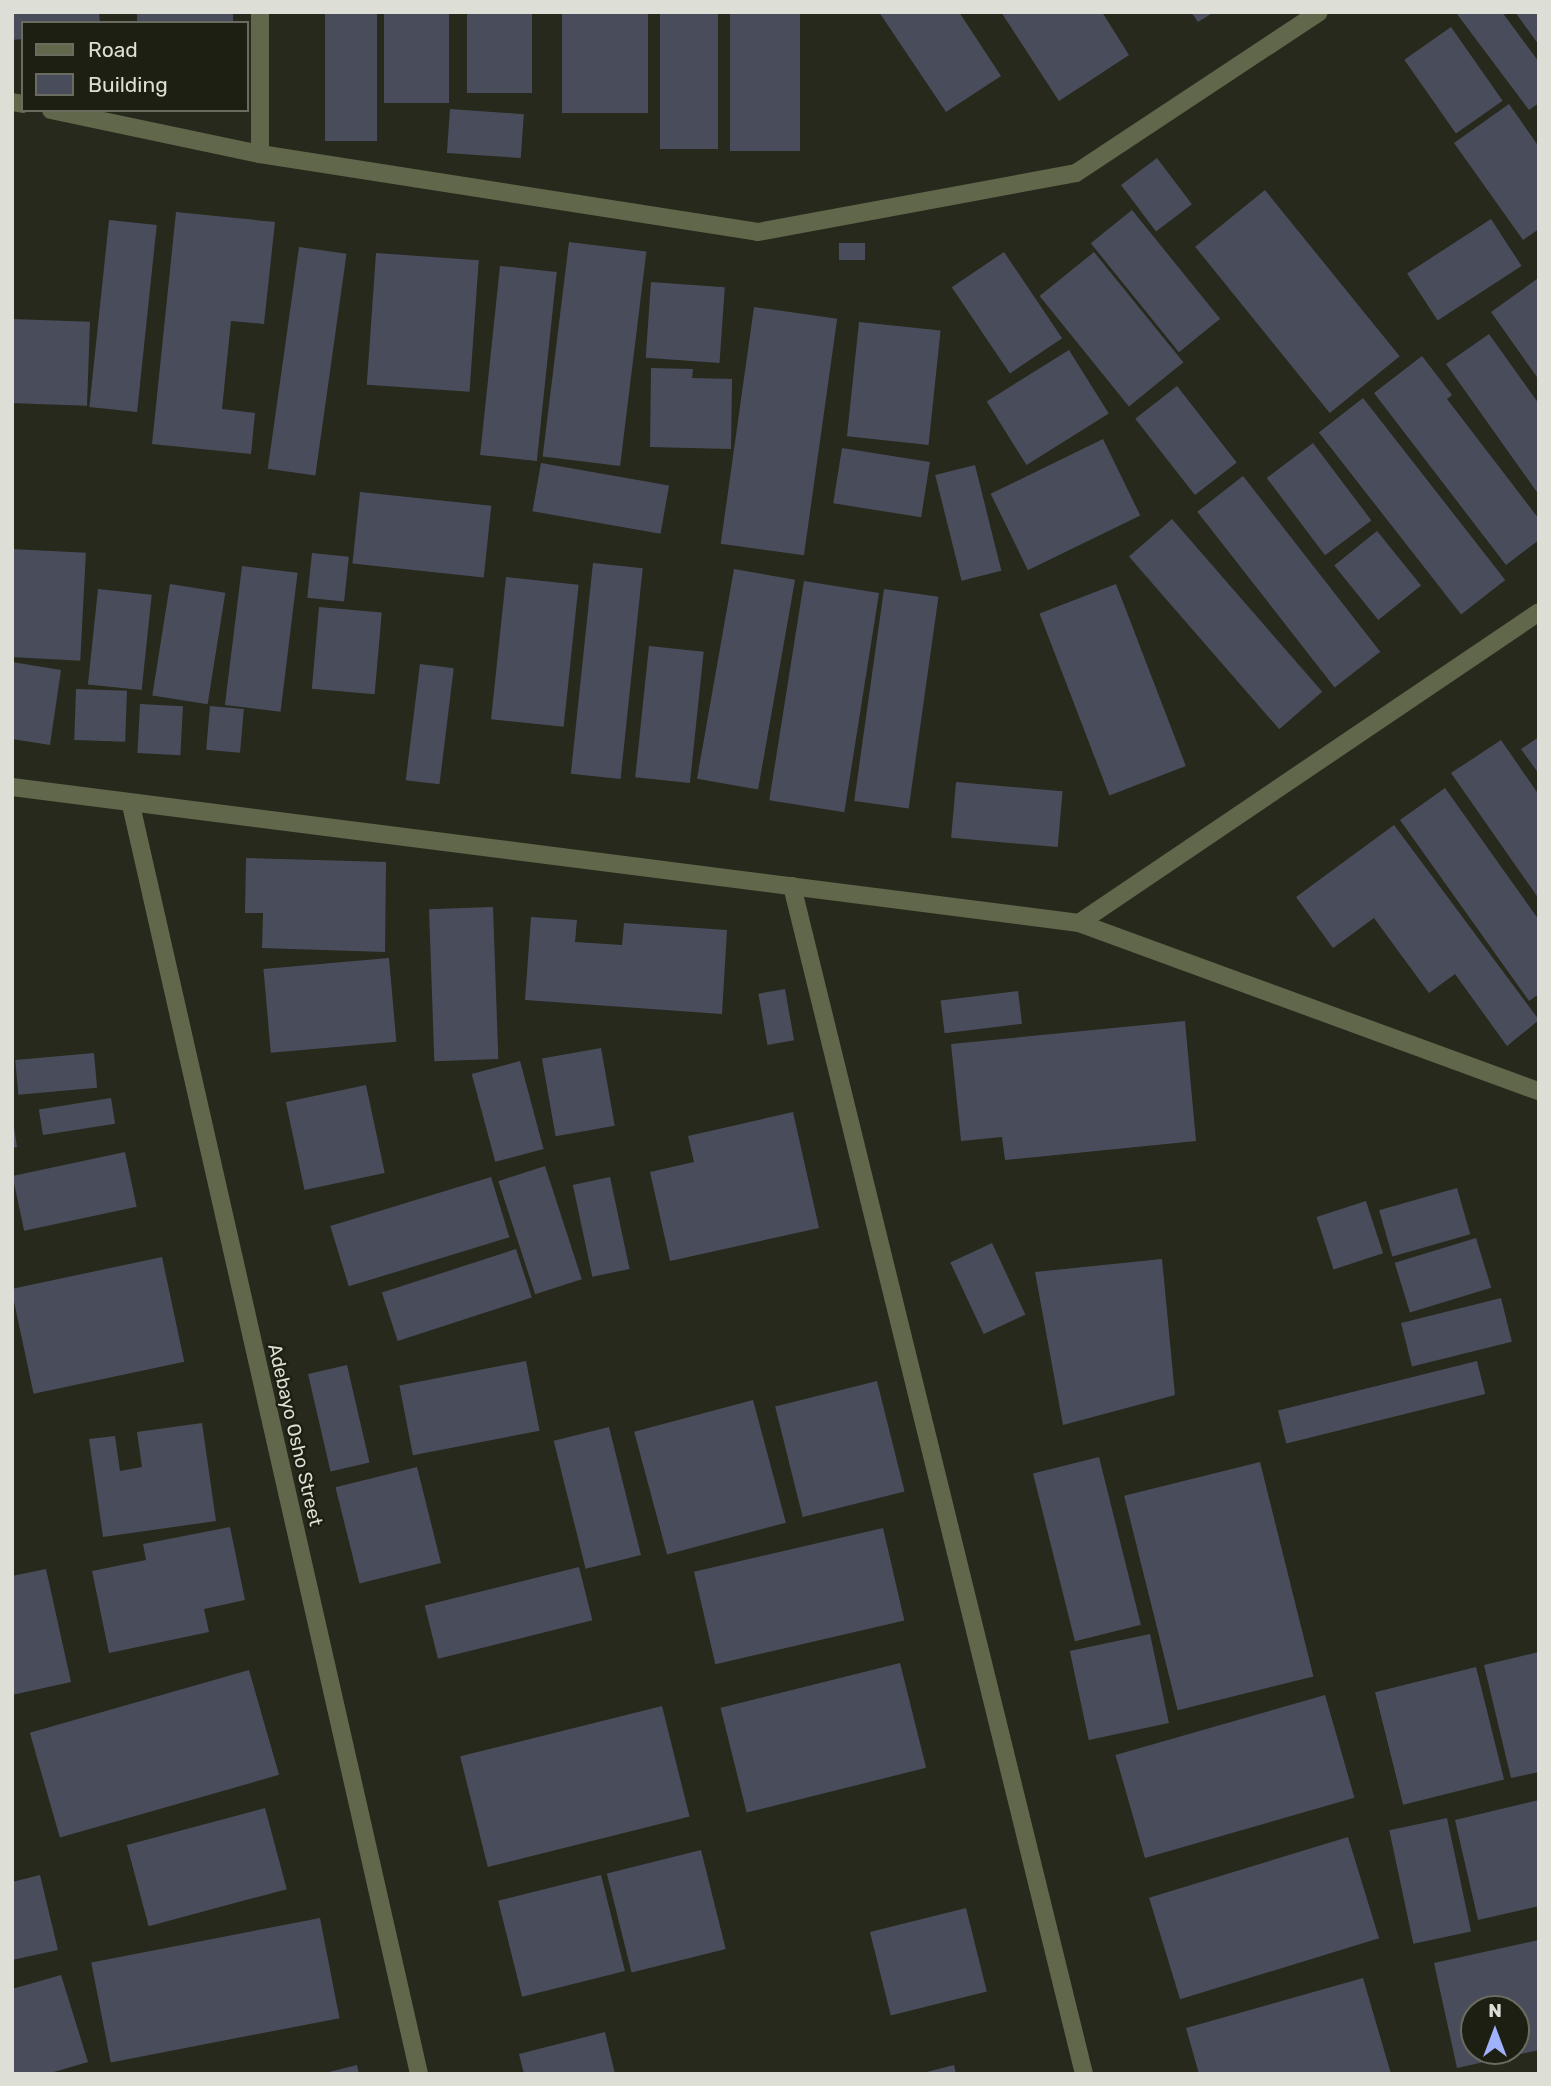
<!DOCTYPE html>
<style>
body{margin:0}
#map{position:relative;width:1551px;height:2086px;overflow:hidden;background:#26291c;font-family:Rubik,sans-serif}
div>[style]{position:absolute}
.building>*{inset:0;background:#494d5b;transform-origin:0 0}
.minor>*{height:18px;margin:-9px;padding:0 9px;transform-origin:9px;border-radius:9px;background:#61674a}
span{translate:-50% -50%;white-space:nowrap;text-align:center;line-height:1.15;-webkit-text-stroke:5px #1d1f12;paint-order:stroke}
.street-label{font-size:19px;color:#dddfd6}
.frame{position:absolute;inset:0;border:14px solid #dddfd6;pointer-events:none}
.legend{position:absolute;left:21px;top:21px;width:228px;height:91px;box-sizing:border-box;background:#1d1f12;border:2px solid #6a6c60;margin:0;padding:9px 12px;list-style:none;font-size:21px;color:#dddfd6}
.legend li{display:flex;align-items:center;gap:14px;height:35px}
.legend b{width:35px;border:2px solid #6a6c60}
.north{position:absolute;left:1460px;top:1995px;width:70px;height:70px;box-sizing:border-box;background:#1d1f12;border:2px solid #6a6c60;border-radius:50%;rotate:0deg;font-size:19px;font-weight:700;line-height:28px;text-align:center;color:#dddfd6}
.north::after{content:'';display:block;margin:auto;width:24px;height:32px;background:#a1b2fd;clip-path:polygon(50% 0,100% 100%,50% 72%,0 100%)}
</style>
<div id="map">
<div class="building">
<div style="clip-path:polygon(12px 12px,99px 12px,100px 23px,23px 23px,23px 39px,12px 40px)"></div>
<div style="left:137px;top:12px;width:96px;height:11px"></div>
<div style="left:325px;top:12px;width:52px;height:129px"></div>
<div style="left:384px;top:12px;width:65px;height:91px"></div>
<div style="left:467px;top:12px;width:65px;height:81px"></div>
<div style="left:562px;top:12px;width:86px;height:101px"></div>
<div style="left:660px;top:12px;width:58px;height:137px"></div>
<div style="left:730px;top:12px;width:70px;height:139px"></div>
<div style="clip-path:polygon(879px 12px,959px 12px,1001px 76px,946px 112px)"></div>
<div style="clip-path:polygon(1001px 12px,1102px 12px,1129px 55px,1059px 101px)"></div>
<div style="clip-path:polygon(1191px 12px,1214px 12px,1198px 22px)"></div>
<div style="clip-path:polygon(1502px 12px,1539px 62px,1539px 103px,1529px 110px,1457px 14px)"></div>
<div style="clip-path:polygon(1515px 12px,1539px 12px,1539px 45px)"></div>
<div style="left:1451px;top:27px;width:90px;height:57px;rotate:55deg"></div>
<div style="clip-path:polygon(1509px 104px,1539px 147px,1539px 229px,1523px 240px,1454px 143px)"></div>
<div style="left:450px;top:109px;width:74px;height:44px;rotate:4deg"></div>
<div style="left:1157px;top:158px;width:58px;height:45px;rotate:53deg"></div>
<div style="left:1265px;top:190px;width:214px;height:90px;rotate:51deg"></div>
<div style="left:1132px;top:210px;width:140px;height:53px;rotate:51deg"></div>
<div style="clip-path:polygon(176px 212px,275px 222px,264px 324px,231px 321px,222px 409px,255px 413px,251px 454px,152px 444px)"></div>
<div style="left:1491px;top:219px;width:56px;height:100px;rotate:57deg"></div>
<div style="left:109px;top:220px;width:48px;height:188px;rotate:6deg"></div>
<div style="left:569px;top:242px;width:78px;height:216px;rotate:7deg"></div>
<div style="left:865px;top:243px;width:17px;height:26px;rotate:90deg"></div>
<div style="left:299px;top:247px;width:48px;height:224px;rotate:8deg"></div>
<div style="left:1004px;top:252px;width:104px;height:63px;rotate:56deg"></div>
<div style="left:1094px;top:252px;width:142px;height:70px;rotate:51deg"></div>
<div style="left:376px;top:253px;width:103px;height:132px;rotate:4deg"></div>
<div style="left:500px;top:266px;width:57px;height:190px;rotate:6deg"></div>
<div style="clip-path:polygon(1537px 279px,1539px 281px,1539px 380px,1491px 312px)"></div>
<div style="left:651px;top:282px;width:74px;height:76px;rotate:4deg"></div>
<div style="left:754px;top:307px;width:84px;height:239px;rotate:8deg"></div>
<div style="left:12px;top:319px;width:78px;height:84px;rotate:2deg"></div>
<div style="left:859px;top:322px;width:82px;height:115px;rotate:6deg"></div>
<div style="clip-path:polygon(1489px 334px,1539px 404px,1539px 495px,1446px 364px)"></div>
<div style="left:1069px;top:350px;width:75px;height:97px;rotate:58deg"></div>
<div style="clip-path:polygon(1422px 356px,1452px 395px,1447px 399px,1539px 519px,1539px 540px,1506px 565px,1374px 393px)"></div>
<div style="clip-path:polygon(651px 368px,693px 369px,692px 378px,732px 379px,731px 449px,650px 447px)"></div>
<div style="left:1177px;top:386px;width:97px;height:53px;rotate:52deg"></div>
<div style="left:1363px;top:398px;width:231px;height:56px;rotate:52deg"></div>
<div style="left:1103px;top:439px;width:85px;height:125px;rotate:64deg"></div>
<div style="left:1313px;top:443px;width:97px;height:58px;rotate:53deg"></div>
<div style="left:842px;top:448px;width:89px;height:56px;rotate:9deg"></div>
<div style="left:541px;top:463px;width:130px;height:49px;rotate:10deg"></div>
<div style="left:975px;top:465px;width:109px;height:41px;rotate:76deg"></div>
<div style="left:1243px;top:476px;width:223px;height:58px;rotate:52deg"></div>
<div style="left:360px;top:492px;width:132px;height:72px;rotate:6deg"></div>
<div style="left:1172px;top:519px;width:229px;height:57px;rotate:49deg"></div>
<div style="left:1377px;top:531px;width:70px;height:55px;rotate:51deg"></div>
<div style="left:12px;top:549px;width:74px;height:108px;rotate:3deg"></div>
<div style="left:312px;top:553px;width:37px;height:45px;rotate:6deg"></div>
<div style="left:593px;top:563px;width:50px;height:212px;rotate:6deg"></div>
<div style="left:242px;top:566px;width:56px;height:140px;rotate:7deg"></div>
<div style="left:734px;top:569px;width:62px;height:213px;rotate:10deg"></div>
<div style="left:506px;top:577px;width:73px;height:143px;rotate:6deg"></div>
<div style="left:804px;top:581px;width:76px;height:222px;rotate:9deg"></div>
<div style="left:170px;top:584px;width:56px;height:113px;rotate:9deg"></div>
<div style="left:1116px;top:584px;width:195px;height:82px;rotate:69deg"></div>
<div style="left:98px;top:589px;width:54px;height:96px;rotate:6deg"></div>
<div style="left:884px;top:589px;width:55px;height:214px;rotate:8deg"></div>
<div style="left:319px;top:607px;width:63px;height:82px;rotate:5deg"></div>
<div style="left:649px;top:646px;width:55px;height:132px;rotate:6deg"></div>
<div style="clip-path:polygon(12px 662px,61px 670px,50px 745px,12px 739px)"></div>
<div style="left:420px;top:664px;width:34px;height:117px;rotate:7deg"></div>
<div style="left:76px;top:689px;width:51px;height:51px;rotate:2deg"></div>
<div style="left:140px;top:704px;width:43px;height:49px;rotate:3deg"></div>
<div style="left:210px;top:706px;width:34px;height:44px;rotate:5deg"></div>
<div style="clip-path:polygon(1539px 737px,1539px 774px,1521px 749px)"></div>
<div style="clip-path:polygon(1501px 740px,1539px 795px,1539px 899px,1451px 773px)"></div>
<div style="left:956px;top:782px;width:107px;height:56px;rotate:5deg"></div>
<div style="clip-path:polygon(1445px 788px,1539px 920px,1539px 994px,1529px 1001px,1400px 820px)"></div>
<div style="clip-path:polygon(1394px 825px,1539px 1020px,1507px 1046px,1455px 974px,1429px 993px,1374px 918px,1333px 948px,1296px 897px)"></div>
<div style="clip-path:polygon(246px 858px,386px 862px,385px 952px,262px 948px,263px 913px,245px 913px)"></div>
<div style="left:493px;top:907px;width:152px;height:64px;rotate:88deg"></div>
<div style="clip-path:polygon(531px 917px,577px 920px,575px 942px,622px 945px,624px 923px,727px 930px,722px 1014px,525px 1000px)"></div>
<div style="left:389px;top:958px;width:84px;height:126px;rotate:85deg"></div>
<div style="left:785px;top:989px;width:52px;height:27px;rotate:80deg"></div>
<div style="left:1018px;top:991px;width:33px;height:78px;rotate:83deg"></div>
<div style="clip-path:polygon(1185px 1021px,1196px 1141px,1005px 1160px,1002px 1137px,961px 1141px,951px 1044px)"></div>
<div style="left:601px;top:1048px;width:79px;height:60px;rotate:80deg"></div>
<div style="left:94px;top:1053px;width:35px;height:79px;rotate:85deg"></div>
<div style="left:520px;top:1061px;width:91px;height:50px;rotate:75deg"></div>
<div style="left:366px;top:1085px;width:90px;height:82px;rotate:78deg"></div>
<div style="left:111px;top:1098px;width:26px;height:73px;rotate:81deg"></div>
<div style="clip-path:polygon(793px 1112px,819px 1228px,670px 1261px,650px 1172px,694px 1162px,688px 1136px)"></div>
<div style="clip-path:polygon(12px 1113px,17px 1147px,12px 1148px)"></div>
<div style="left:125px;top:1152px;width:56px;height:115px;rotate:78deg"></div>
<div style="left:545px;top:1166px;width:119px;height:49px;rotate:72deg"></div>
<div style="left:491px;top:1177px;width:63px;height:168px;rotate:73deg"></div>
<div style="left:610px;top:1177px;width:94px;height:38px;rotate:78deg"></div>
<div style="left:1457px;top:1188px;width:48px;height:81px;rotate:74deg"></div>
<div style="left:1366px;top:1201px;width:55px;height:52px;rotate:72deg"></div>
<div style="left:1476px;top:1238px;width:52px;height:85px;rotate:73deg"></div>
<div style="left:992px;top:1243px;width:79px;height:46px;rotate:65deg"></div>
<div style="left:516px;top:1249px;width:51px;height:141px;rotate:72deg"></div>
<div style="left:162px;top:1257px;width:107px;height:154px;rotate:78deg"></div>
<div style="clip-path:polygon(1162px 1259px,1175px 1395px,1063px 1425px,1035px 1272px)"></div>
<div style="left:1501px;top:1298px;width:45px;height:103px;rotate:76deg"></div>
<div style="left:526px;top:1361px;width:71px;height:129px;rotate:79deg"></div>
<div style="left:1477px;top:1361px;width:34px;height:205px;rotate:76deg"></div>
<div style="left:347px;top:1365px;width:100px;height:40px;rotate:77deg"></div>
<div style="left:877px;top:1381px;width:114px;height:105px;rotate:76deg"></div>
<div style="left:753px;top:1400px;width:127px;height:123px;rotate:75deg"></div>
<div style="clip-path:polygon(202px 1423px,216px 1521px,103px 1537px,89px 1439px,115px 1436px,120px 1471px,142px 1467px,137px 1432px)"></div>
<div style="left:609px;top:1427px;width:132px;height:57px;rotate:76deg"></div>
<div style="left:1099px;top:1457px;width:173px;height:68px;rotate:76deg"></div>
<div style="left:1260px;top:1462px;width:221px;height:140px;rotate:76deg"></div>
<div style="left:417px;top:1467px;width:99px;height:84px;rotate:76deg"></div>
<div style="clip-path:polygon(230px 1527px,245px 1600px,204px 1609px,209px 1632px,109px 1653px,92px 1571px,146px 1560px,143px 1544px)"></div>
<div style="left:883px;top:1528px;width:95px;height:194px;rotate:77deg"></div>
<div style="left:579px;top:1567px;width:55px;height:159px;rotate:76deg"></div>
<div style="clip-path:polygon(46px 1569px,71px 1682px,12px 1695px,12px 1576px)"></div>
<div style="left:1150px;top:1634px;width:91px;height:82px;rotate:78deg"></div>
<div style="clip-path:polygon(1539px 1652px,1539px 1772px,1511px 1778px,1484px 1665px)"></div>
<div style="left:900px;top:1663px;width:108px;height:185px;rotate:76deg"></div>
<div style="left:1476px;top:1667px;width:116px;height:104px;rotate:76deg"></div>
<div style="left:249px;top:1670px;width:109px;height:228px;rotate:74deg"></div>
<div style="left:1325px;top:1695px;width:107px;height:218px;rotate:74deg"></div>
<div style="left:662px;top:1706px;width:114px;height:208px;rotate:76deg"></div>
<div style="clip-path:polygon(1539px 1800px,1539px 1906px,1478px 1920px,1455px 1820px)"></div>
<div style="left:265px;top:1808px;width:84px;height:143px;rotate:75deg"></div>
<div style="left:1447px;top:1818px;width:116px;height:59px;rotate:78deg"></div>
<div style="left:1348px;top:1837px;width:106px;height:208px;rotate:73deg"></div>
<div style="left:701px;top:1850px;width:102px;height:97px;rotate:76deg"></div>
<div style="clip-path:polygon(40px 1875px,58px 1950px,12px 1960px,12px 1882px)"></div>
<div style="left:601px;top:1875px;width:99px;height:106px;rotate:76deg"></div>
<div style="left:966px;top:1908px;width:86px;height:99px;rotate:76deg"></div>
<div style="left:320px;top:1918px;width:102px;height:233px;rotate:79deg"></div>
<div style="clip-path:polygon(evenodd,1539px 1940px,1539px 2050px,1457px 2068px,1434px 1963px,1539px 1940px,1474px 2009px,1516px 2009px,1516px 2051px,1474px 2051px,1474px 2009px)"></div>
<div style="clip-path:polygon(61px 1975px,88px 2062px,47px 2074px,12px 2074px,12px 1989px)"></div>
<div style="clip-path:polygon(1363px 1978px,1391px 2074px,1199px 2074px,1186px 2028px)"></div>
<div style="clip-path:polygon(605px 2032px,615px 2074px,524px 2074px,519px 2054px)"></div>
<div style="clip-path:polygon(357px 2065px,359px 2074px,325px 2074px,325px 2073px)"></div>
<div style="clip-path:polygon(954px 2065px,956px 2074px,923px 2074px,923px 2073px)"></div>
</div>
<div class="minor">
<div style="left:260px;top:12px;width:142px;rotate:90deg"></div>
<div style="left:12px;top:102px;width:11px;rotate:10deg"></div>
<div style="left:51px;top:110px;width:214px;rotate:11.9deg"></div>
<div style="left:260px;top:154px;width:504px;rotate:8.9deg"></div>
<div style="left:758px;top:232px;width:323px;rotate:-10.5deg"></div>
<div style="left:1076px;top:173px;width:291px;rotate:-33.5deg"></div>
<div style="left:12px;top:787px;width:1076px;rotate:7.26deg"></div>
<div style="left:1079px;top:923px;width:490px;rotate:20.1deg"></div>
<div style="left:131px;top:805px;width:1301px;rotate:77.21deg"></div>
<div style="left:792px;top:886px;width:1223px;rotate:76.19deg"></div>
<div style="left:1079px;top:923px;width:555px;rotate:-34.06deg"></div>
</div>
<div class="street-label">
<span style="left:295px;top:1435px;rotate:77deg">Adebayo Osho Street</span>
</div>
<div class="frame"></div>
<ul class="legend">
<li><b style="height:9px;background:#61674a"></b>Road</li>
<li><b style="height:19px;background:#494d5b"></b>Building</li>
</ul>
<div class="north">N</div>
</div>
